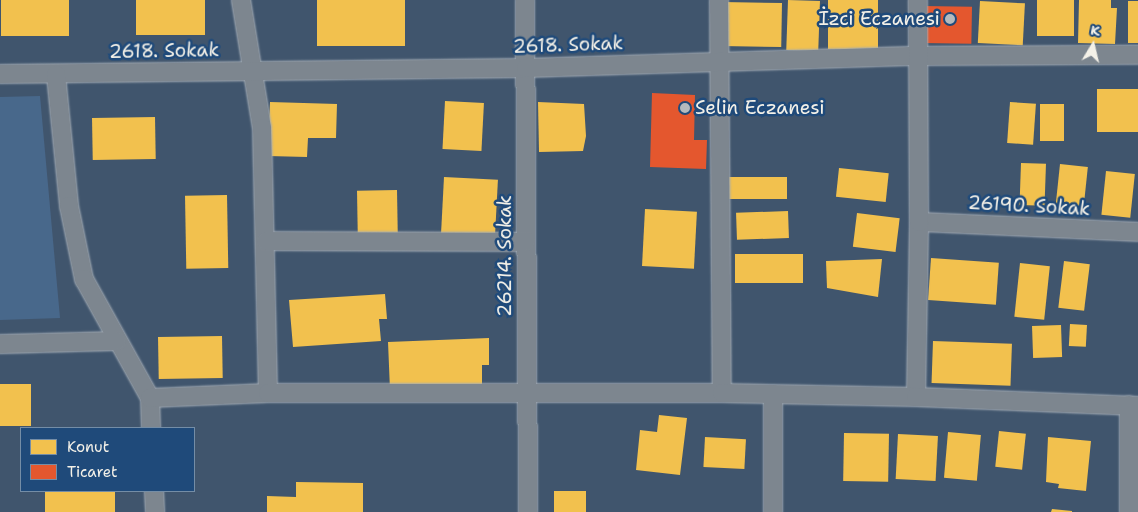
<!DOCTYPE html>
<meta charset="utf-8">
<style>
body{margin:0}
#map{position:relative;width:1138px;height:512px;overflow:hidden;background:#40556d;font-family:"Shantell Sans",sans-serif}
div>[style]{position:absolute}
.green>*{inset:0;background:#48688b}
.homes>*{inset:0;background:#f2c14e;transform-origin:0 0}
.shops>*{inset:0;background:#e4572e;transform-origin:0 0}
.roads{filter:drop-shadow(0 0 1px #a1aab3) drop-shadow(0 0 1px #a1aab3)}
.street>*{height:18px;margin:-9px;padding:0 9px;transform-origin:9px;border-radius:9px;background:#7d868f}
.dots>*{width:14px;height:14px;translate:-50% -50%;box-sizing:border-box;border:2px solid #1f4a7a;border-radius:50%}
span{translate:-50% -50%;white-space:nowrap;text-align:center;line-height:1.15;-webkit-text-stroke:5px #1f4a7a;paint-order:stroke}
.poi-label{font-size:19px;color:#f4f1e8}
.right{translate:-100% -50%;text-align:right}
.left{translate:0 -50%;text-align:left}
.street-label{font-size:19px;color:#f4f1e8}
.legend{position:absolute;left:20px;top:427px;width:175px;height:65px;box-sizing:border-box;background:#1f4a7a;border:1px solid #748da6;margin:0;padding:6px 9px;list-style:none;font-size:15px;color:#f4f1e8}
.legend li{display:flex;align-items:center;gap:10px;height:25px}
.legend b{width:25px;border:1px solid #748da6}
.north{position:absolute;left:1068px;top:20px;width:50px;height:50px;-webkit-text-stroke:4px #1f4a7a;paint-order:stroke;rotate:9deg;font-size:14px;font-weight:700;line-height:20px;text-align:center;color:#f4f1e8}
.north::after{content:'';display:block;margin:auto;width:18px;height:22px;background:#f4f1e8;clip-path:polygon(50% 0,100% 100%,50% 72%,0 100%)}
</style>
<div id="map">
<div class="green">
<div style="clip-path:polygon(40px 96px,60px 318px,0 320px,0 97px)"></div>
</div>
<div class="homes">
<div style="left:1px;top:0;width:68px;height:36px"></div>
<div style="left:136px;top:0;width:69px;height:35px"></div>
<div style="left:317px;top:0;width:88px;height:46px"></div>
<div style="left:788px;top:0;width:32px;height:50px;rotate:2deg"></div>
<div style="left:828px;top:0;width:50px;height:49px"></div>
<div style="left:1037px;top:0;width:37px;height:36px"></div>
<div style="clip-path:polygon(1079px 0,1111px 0,1111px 8px,1117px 8px,1115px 44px,1078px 43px)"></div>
<div style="left:980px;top:1px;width:45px;height:42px;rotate:3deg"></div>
<div style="left:1128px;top:1px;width:10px;height:42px"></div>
<div style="left:722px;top:2px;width:60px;height:44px;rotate:1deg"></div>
<div style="left:1138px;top:89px;width:43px;height:41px;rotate:90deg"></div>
<div style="left:445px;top:101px;width:39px;height:48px;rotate:3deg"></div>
<div style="clip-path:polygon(270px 102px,337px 104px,336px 138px,308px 138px,307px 157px,268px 156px)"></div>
<div style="clip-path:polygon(538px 102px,584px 104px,586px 136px,583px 151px,539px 152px)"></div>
<div style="left:1010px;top:102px;width:26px;height:41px;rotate:4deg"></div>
<div style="left:1040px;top:104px;width:24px;height:37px"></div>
<div style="left:155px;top:117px;width:42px;height:63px;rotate:89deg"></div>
<div style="left:1021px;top:163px;width:25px;height:42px;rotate:2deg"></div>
<div style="left:1060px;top:164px;width:28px;height:41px;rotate:6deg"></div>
<div style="left:839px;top:168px;width:50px;height:29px;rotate:6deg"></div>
<div style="left:1106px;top:171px;width:29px;height:44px;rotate:6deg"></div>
<div style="left:444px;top:177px;width:54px;height:58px;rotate:3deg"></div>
<div style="left:728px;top:177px;width:59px;height:22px"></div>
<div style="left:397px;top:190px;width:48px;height:40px;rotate:89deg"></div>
<div style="left:227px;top:195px;width:73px;height:42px;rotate:89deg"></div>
<div style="left:645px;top:209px;width:52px;height:57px;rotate:3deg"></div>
<div style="left:788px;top:211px;width:27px;height:52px;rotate:88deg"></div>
<div style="left:857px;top:213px;width:43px;height:34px;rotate:7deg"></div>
<div style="left:803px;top:254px;width:29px;height:68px;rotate:90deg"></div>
<div style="left:931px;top:258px;width:68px;height:42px;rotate:4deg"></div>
<div style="clip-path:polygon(882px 259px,878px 297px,827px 288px,826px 261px)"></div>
<div style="left:1064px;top:261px;width:26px;height:47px;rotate:7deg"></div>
<div style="left:1020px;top:263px;width:30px;height:54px;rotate:6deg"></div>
<div style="clip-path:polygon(385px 294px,387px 319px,379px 319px,381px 341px,293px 347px,289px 300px)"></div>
<div style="left:1070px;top:324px;width:17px;height:22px;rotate:3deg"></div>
<div style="left:1061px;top:325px;width:32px;height:29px;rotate:88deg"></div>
<div style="left:222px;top:336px;width:42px;height:64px;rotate:89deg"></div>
<div style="clip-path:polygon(489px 338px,489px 365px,482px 365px,482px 387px,390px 390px,388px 342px)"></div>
<div style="left:933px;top:341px;width:79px;height:42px;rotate:2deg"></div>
<div style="left:0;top:384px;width:31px;height:42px"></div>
<div style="clip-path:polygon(659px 415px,687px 418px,680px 475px,636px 470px,640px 430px,657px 432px)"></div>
<div style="left:999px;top:431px;width:27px;height:36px;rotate:6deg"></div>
<div style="left:948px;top:432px;width:33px;height:46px;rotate:5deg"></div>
<div style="left:844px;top:433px;width:45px;height:48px;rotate:1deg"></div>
<div style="left:898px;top:434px;width:40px;height:45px;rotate:3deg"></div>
<div style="left:705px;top:437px;width:41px;height:30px;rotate:3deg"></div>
<div style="clip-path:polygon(1048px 437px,1091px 441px,1086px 491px,1058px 488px,1059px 484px,1046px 482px)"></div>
<div style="clip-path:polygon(296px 482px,363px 483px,363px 512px,267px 512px,267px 496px,296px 497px)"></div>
<div style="left:45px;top:491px;width:70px;height:21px"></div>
<div style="left:554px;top:491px;width:32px;height:21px"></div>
<div style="clip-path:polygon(1052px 509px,1072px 511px,1072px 512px,1051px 512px)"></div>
</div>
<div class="shops">
<div style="left:922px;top:6px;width:50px;height:37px;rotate:1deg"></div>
<div style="clip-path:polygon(652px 93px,695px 95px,694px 140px,707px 140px,706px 169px,650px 167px)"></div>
</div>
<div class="roads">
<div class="street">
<div style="left:241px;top:0;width:130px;rotate:80.7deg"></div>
<div style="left:262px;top:128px;width:265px;rotate:88.7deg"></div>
<div style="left:525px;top:0;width:512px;rotate:89.66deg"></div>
<div style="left:719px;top:0;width:393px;rotate:89.6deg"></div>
<div style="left:0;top:74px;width:526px;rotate:-0.65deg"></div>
<div style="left:526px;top:68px;width:392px;rotate:-1.8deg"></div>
<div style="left:918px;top:56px;width:220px;rotate:-0.3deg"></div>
<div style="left:56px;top:75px;width:132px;rotate:84.3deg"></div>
<div style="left:69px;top:206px;width:75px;rotate:78.4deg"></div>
<div style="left:84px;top:279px;width:136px;rotate:61deg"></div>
<div style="left:150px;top:398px;width:30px;rotate:88deg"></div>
<div style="left:919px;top:222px;width:219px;rotate:2.6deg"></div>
<div style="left:266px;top:241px;width:260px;rotate:0.2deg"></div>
<div style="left:0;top:344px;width:117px;rotate:-1.5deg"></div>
<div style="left:916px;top:397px;width:175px;rotate:-89deg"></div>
<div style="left:919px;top:222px;width:222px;rotate:-90.3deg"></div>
<div style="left:150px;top:398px;width:118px;rotate:-2.4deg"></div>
<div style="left:268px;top:393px;width:454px"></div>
<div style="left:722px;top:393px;width:194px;rotate:1.2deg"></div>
<div style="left:916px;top:397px;width:222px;rotate:2.3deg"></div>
<div style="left:154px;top:491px;width:21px;rotate:87deg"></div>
<div style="left:773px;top:512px;width:118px;rotate:-90deg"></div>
<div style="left:1129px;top:512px;width:107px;rotate:-90deg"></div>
</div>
</div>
<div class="dots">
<div style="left:950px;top:19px;background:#b5babd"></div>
<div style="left:685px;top:108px;background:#b5babd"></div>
</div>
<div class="poi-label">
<span class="right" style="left:940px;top:19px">İzci Eczanesi</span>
<span class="left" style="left:695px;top:108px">Selin Eczanesi</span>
</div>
<div class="street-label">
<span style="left:568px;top:45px;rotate:-2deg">2618. Sokak</span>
<span style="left:164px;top:51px;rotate:-1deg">2618. Sokak</span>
<span style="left:1029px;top:206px;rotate:3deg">26190. Sokak</span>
<span style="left:505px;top:256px;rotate:-90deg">26214. Sokak</span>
</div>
<ul class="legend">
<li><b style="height:14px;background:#f2c14e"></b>Konut</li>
<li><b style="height:14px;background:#e4572e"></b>Ticaret</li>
</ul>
<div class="north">K</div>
</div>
